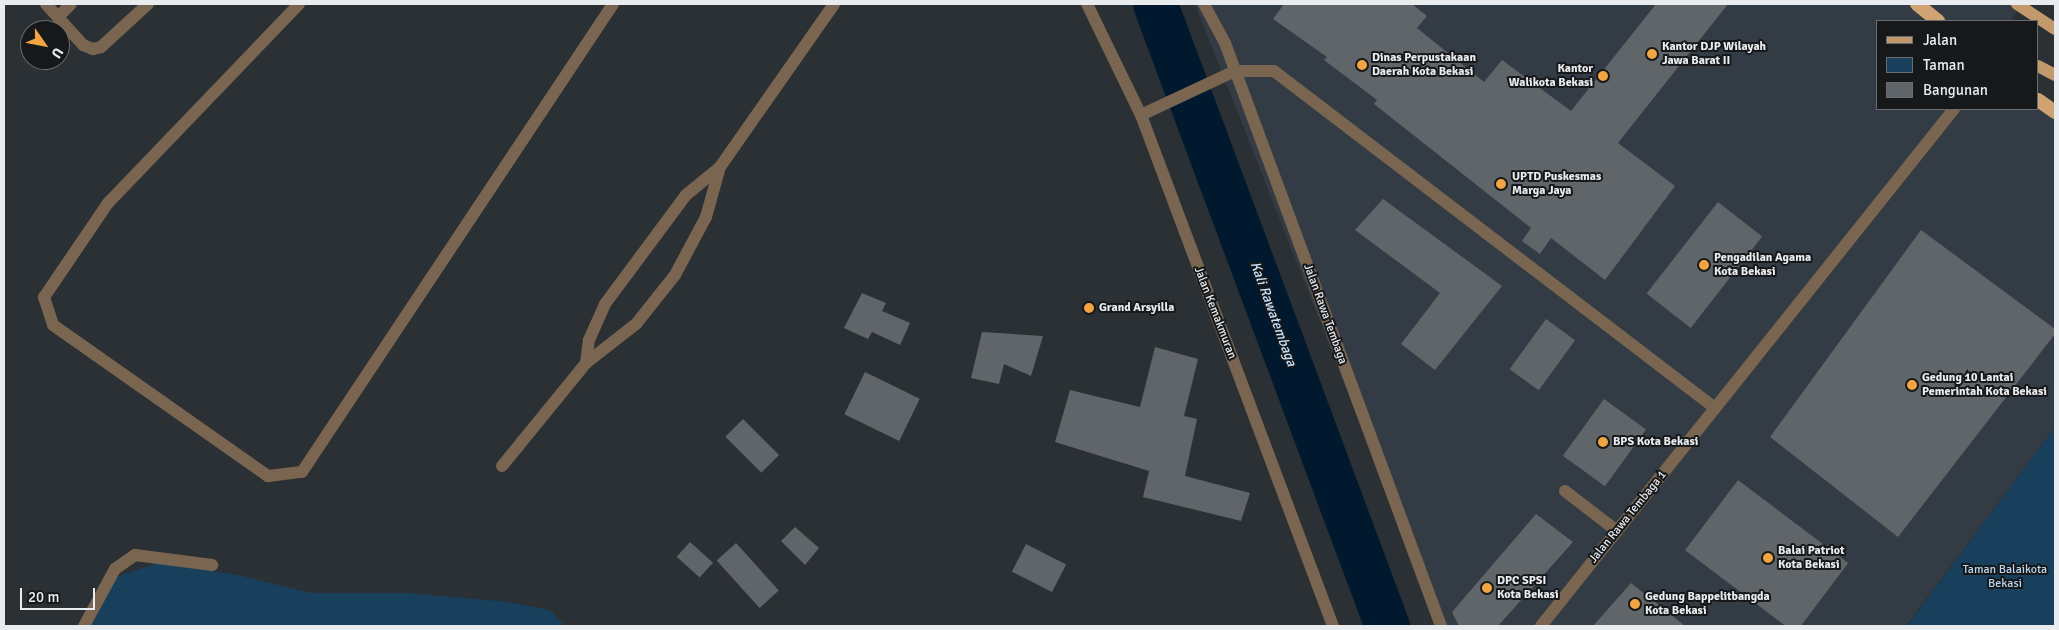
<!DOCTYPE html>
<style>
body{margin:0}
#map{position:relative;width:2059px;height:630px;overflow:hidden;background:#2b3034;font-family:Signika,sans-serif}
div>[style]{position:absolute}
.built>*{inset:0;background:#333c44}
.green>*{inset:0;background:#183f5c}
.river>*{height:45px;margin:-22.5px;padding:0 22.5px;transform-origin:22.5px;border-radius:22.5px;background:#00192e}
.building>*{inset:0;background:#5f6569;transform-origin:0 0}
.pedestrian>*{height:12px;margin:-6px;padding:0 6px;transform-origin:6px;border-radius:6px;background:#796550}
.minor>*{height:12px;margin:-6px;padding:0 6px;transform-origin:6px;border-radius:6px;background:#796550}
.tertiary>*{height:12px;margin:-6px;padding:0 6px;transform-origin:6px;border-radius:6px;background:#796550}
.primary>*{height:12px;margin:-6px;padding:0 6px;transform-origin:6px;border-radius:6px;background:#c1996c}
.trunk>*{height:14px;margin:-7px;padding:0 7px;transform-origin:7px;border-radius:7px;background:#d0a372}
.dots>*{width:14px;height:14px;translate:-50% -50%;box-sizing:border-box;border:2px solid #16181a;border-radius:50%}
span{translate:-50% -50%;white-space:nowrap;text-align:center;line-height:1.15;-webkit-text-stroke:4px #16181a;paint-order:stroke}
.poi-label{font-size:12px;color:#e9ecef;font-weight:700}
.left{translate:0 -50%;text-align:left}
.right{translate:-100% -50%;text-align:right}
.street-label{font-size:12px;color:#e9ecef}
.park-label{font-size:12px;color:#b9d7f1}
.water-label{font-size:14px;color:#c4e2fd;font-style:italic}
.frame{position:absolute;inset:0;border:5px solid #e9ecef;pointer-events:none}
.legend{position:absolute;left:1876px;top:20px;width:162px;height:90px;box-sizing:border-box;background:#16181a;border:1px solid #6a6d6f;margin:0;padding:6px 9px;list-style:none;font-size:15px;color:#e9ecef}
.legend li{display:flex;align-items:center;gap:10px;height:25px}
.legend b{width:25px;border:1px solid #6a6d6f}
.north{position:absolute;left:20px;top:20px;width:50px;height:50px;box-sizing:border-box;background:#16181a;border:1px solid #6a6d6f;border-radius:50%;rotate:123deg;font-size:14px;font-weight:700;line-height:20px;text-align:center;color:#e9ecef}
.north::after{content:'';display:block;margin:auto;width:18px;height:22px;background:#f2a542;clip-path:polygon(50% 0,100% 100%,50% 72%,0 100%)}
.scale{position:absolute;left:20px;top:588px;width:75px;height:22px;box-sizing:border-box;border:2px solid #e9ecef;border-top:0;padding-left:6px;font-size:15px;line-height:18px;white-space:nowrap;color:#e9ecef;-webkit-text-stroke:4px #16181a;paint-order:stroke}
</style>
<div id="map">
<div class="built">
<div style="clip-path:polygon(1195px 4px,2020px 4px,2011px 21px,1878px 21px,1878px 109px,2038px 109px,2038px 100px,2055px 112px,2055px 427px,1906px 626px,1440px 626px)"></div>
</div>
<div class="green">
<div style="clip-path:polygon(2055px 427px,2055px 626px,1907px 626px,1950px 568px)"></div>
<div style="clip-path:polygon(157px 563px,238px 575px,311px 593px,409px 593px,508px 602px,550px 610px,565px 626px,92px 625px,116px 577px)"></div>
</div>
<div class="river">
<div style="left:1155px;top:4px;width:664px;rotate:69.54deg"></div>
</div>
<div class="building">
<div style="clip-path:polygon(1284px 4px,1412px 4px,1427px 16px,1417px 28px,1484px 82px,1502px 60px,1571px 111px,1656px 4px,1728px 4px,1618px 143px,1675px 186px,1605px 280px,1551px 238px,1540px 254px,1522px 241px,1531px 228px,1374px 104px,1377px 100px,1324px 60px,1327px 57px,1273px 19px)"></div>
<div style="clip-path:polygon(1383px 199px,1502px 286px,1435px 370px,1401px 344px,1440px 293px,1355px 230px)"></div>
<div style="left:1718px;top:202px;width:56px;height:116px;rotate:38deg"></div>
<div style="clip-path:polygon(1921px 230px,2055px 329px,2055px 334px,1898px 537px,1770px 437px)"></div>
<div style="clip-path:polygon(862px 293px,886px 303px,882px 311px,910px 323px,900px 345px,872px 332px,868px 339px,844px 328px)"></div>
<div style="left:1546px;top:319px;width:36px;height:62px;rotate:36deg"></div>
<div style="clip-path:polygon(982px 332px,1043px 336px,1031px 376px,1004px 364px,999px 384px,971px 378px)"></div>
<div style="clip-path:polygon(1155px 347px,1198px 359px,1184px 416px,1197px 419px,1185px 476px,1250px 493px,1241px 521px,1143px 497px,1149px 471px,1055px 442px,1070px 390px,1140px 407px)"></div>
<div style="left:865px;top:372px;width:61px;height:47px;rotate:26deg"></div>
<div style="left:1604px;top:399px;width:52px;height:70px;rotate:36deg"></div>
<div style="left:743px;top:419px;width:51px;height:25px;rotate:45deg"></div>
<div style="left:1738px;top:480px;width:138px;height:88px;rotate:37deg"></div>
<div style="clip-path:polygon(1536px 514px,1573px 542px,1498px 626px,1459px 626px,1452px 612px)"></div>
<div style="clip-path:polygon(795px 527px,819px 548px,805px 565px,781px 541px)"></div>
<div style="left:690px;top:542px;width:31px;height:20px;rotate:42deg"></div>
<div style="left:736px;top:543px;width:64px;height:26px;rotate:48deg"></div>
<div style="left:1026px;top:544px;width:45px;height:31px;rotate:27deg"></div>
<div style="clip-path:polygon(1631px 583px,1685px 626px,1593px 626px)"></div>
</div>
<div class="pedestrian">
<div style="left:58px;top:17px;width:18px;rotate:-45deg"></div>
</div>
<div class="minor">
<div style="left:46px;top:4px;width:55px;rotate:47.9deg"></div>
<div style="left:83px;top:45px;width:11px;rotate:22deg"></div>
<div style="left:93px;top:49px;width:8px;rotate:-14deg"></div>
<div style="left:101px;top:47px;width:64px;rotate:-42.5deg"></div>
<div style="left:299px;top:4px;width:276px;rotate:133.8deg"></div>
<div style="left:108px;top:203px;width:114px;rotate:124.2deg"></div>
<div style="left:44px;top:297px;width:29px;rotate:72deg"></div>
<div style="left:53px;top:325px;width:263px;rotate:35.1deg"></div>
<div style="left:268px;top:476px;width:34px;rotate:-7deg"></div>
<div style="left:302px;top:472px;width:562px;rotate:-56.39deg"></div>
<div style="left:1235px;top:71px;width:39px"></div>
<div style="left:1274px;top:71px;width:555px;rotate:37.39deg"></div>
<div style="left:586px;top:363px;width:63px;rotate:-38deg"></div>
<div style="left:636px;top:324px;width:63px;rotate:-51.5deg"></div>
<div style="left:675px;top:275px;width:66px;rotate:-61.9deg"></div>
<div style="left:706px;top:217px;width:52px;rotate:-74.4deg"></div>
<div style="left:502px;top:466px;width:133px;rotate:-50.8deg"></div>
<div style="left:586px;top:363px;width:23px;rotate:-83deg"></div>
<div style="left:589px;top:340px;width:39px;rotate:-66deg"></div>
<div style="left:605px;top:304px;width:136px;rotate:-53.4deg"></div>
<div style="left:686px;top:195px;width:44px;rotate:-39.5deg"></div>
<div style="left:720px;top:167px;width:199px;rotate:-55deg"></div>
<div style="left:1565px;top:491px;width:66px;rotate:37.6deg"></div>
<div style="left:84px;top:626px;width:65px;rotate:-61.5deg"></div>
<div style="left:115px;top:569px;width:24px;rotate:-35deg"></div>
<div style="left:135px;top:555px;width:78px;rotate:7.4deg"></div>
<div style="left:1541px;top:626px;width:662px;rotate:-51.38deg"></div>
</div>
<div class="tertiary">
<div style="left:1087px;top:4px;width:123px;rotate:64.1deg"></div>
<div style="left:1141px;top:115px;width:546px;rotate:69.41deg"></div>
<div style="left:1204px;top:4px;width:44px;rotate:61.7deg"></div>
<div style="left:1225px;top:43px;width:622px;rotate:69.67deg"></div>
<div style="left:1141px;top:115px;width:104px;rotate:-25.1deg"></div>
</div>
<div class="primary">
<div style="left:2017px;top:4px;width:45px;rotate:33.3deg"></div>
<div style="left:2038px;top:66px;width:19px;rotate:28deg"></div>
</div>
<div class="trunk">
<div style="left:1917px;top:4px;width:27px;rotate:39deg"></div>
<div style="left:2038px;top:100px;width:21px;rotate:35deg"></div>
</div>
<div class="dots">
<div style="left:1652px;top:54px;background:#f2a542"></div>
<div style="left:1362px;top:65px;background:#f2a542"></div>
<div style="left:1603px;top:76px;background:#f2a542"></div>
<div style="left:1501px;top:184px;background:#f2a542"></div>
<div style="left:1704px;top:265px;background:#f2a542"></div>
<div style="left:1089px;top:308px;background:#f2a542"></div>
<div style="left:1912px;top:385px;background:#f2a542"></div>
<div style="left:1603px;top:442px;background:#f2a542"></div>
<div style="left:1768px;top:558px;background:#f2a542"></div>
<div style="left:1487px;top:588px;background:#f2a542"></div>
<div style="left:1635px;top:604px;background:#f2a542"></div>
</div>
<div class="poi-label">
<span class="left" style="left:1662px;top:54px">Kantor DJP Wilayah<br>Jawa Barat II</span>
<span class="left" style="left:1372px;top:65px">Dinas Perpustakaan<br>Daerah Kota Bekasi</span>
<span class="right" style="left:1593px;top:76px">Kantor<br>Walikota Bekasi</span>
<span class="left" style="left:1512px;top:184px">UPTD Puskesmas<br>Marga Jaya</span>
<span class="left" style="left:1714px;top:265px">Pengadilan Agama<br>Kota Bekasi</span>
<span class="left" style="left:1099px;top:308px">Grand Arsyilla</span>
<span class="left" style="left:1922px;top:385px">Gedung 10 Lantai<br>Pemerintah Kota Bekasi</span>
<span class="left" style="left:1613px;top:442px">BPS Kota Bekasi</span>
<span class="left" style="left:1778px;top:558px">Balai Patriot<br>Kota Bekasi</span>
<span class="left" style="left:1497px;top:588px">DPC SPSI<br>Kota Bekasi</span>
<span class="left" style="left:1645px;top:604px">Gedung Bappelitbangda<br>Kota Bekasi</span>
</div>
<div class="street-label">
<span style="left:1215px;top:313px;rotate:69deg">Jalan Kemakmuran</span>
<span style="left:1325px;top:314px;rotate:70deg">Jalan Rawa Tembaga</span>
<span style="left:1628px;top:517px;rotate:-51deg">Jalan Rawa Tembaga 1</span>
</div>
<div class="park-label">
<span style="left:2005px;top:577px">Taman Balaikota<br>Bekasi</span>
</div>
<div class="water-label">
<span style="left:1273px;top:314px;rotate:70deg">Kali Rawatembaga</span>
</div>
<div class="frame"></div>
<ul class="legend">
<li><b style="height:6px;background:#c1996c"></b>Jalan</li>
<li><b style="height:14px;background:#183f5c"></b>Taman</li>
<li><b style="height:14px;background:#5f6569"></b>Bangunan</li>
</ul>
<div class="north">U</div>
<div class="scale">20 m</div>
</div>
